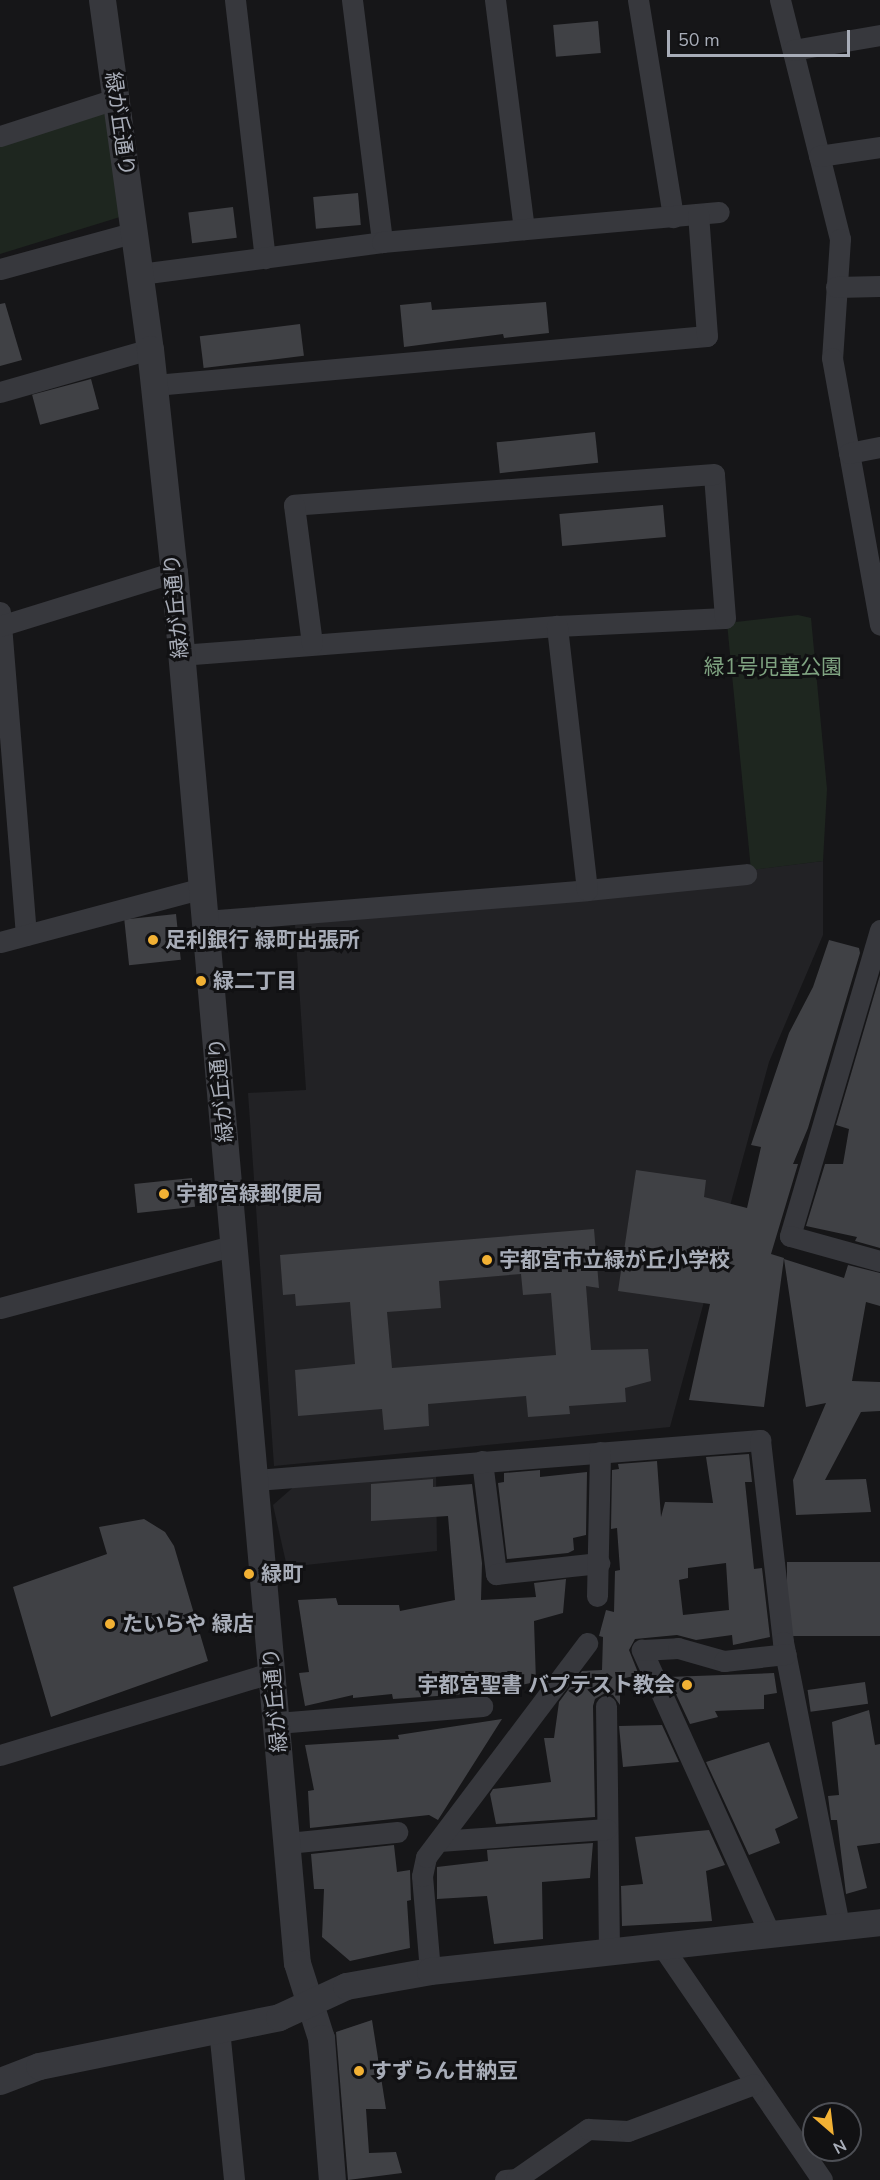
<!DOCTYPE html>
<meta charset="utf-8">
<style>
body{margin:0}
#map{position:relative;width:880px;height:2180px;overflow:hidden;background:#161618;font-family:"Nunito Sans","Noto Sans JP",sans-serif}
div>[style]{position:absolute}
.built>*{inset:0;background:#222225}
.green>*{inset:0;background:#1e261f}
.building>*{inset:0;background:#404145;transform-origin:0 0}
.minor>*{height:21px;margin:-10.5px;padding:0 10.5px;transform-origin:10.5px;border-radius:10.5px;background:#37383d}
.tertiary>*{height:27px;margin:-13.5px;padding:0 13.5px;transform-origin:13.5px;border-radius:13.5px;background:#37383d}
.dots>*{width:16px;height:16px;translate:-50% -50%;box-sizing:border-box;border:3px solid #111113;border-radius:50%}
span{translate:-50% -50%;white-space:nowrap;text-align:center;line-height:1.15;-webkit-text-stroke:6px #111113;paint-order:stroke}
.street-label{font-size:21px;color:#a8adb8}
.park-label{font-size:21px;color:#7fa381}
.poi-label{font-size:21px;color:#a8adb8;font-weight:700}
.left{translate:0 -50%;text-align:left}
.right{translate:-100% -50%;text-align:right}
.north{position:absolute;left:802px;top:2102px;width:60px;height:60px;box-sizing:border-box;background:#111113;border:2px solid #4d4f55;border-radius:50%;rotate:152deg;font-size:16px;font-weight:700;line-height:24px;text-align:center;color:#a8adb8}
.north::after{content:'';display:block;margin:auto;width:21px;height:27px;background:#f2b134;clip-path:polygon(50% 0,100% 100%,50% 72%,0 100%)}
.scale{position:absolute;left:667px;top:30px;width:183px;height:27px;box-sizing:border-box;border:3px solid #a8adb8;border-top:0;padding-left:8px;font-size:18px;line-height:21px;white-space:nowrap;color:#a8adb8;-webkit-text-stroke:4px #111113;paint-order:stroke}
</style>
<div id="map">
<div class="built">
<div style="clip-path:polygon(823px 861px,823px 935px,769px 1062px,670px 1427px,274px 1466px,248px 1093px,306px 1090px,295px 925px)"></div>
<div style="clip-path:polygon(436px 1471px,437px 1551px,287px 1567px,273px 1505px,298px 1483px)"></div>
</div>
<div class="green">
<div style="clip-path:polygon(106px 110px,120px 217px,0 254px,0 146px)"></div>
<div style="clip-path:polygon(798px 615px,811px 618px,827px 789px,823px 861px,751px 870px,727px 623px)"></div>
</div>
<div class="building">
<div style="left:598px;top:21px;width:32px;height:45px;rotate:85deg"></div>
<div style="left:358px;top:193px;width:32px;height:45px;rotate:85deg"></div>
<div style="left:233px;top:207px;width:31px;height:45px;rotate:83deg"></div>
<div style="clip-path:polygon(431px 302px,432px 310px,546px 302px,549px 333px,504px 338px,503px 334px,404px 347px,400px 305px)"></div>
<div style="clip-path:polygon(5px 303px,22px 360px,0 366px,0 304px)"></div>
<div style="left:300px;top:324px;width:32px;height:101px;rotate:83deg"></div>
<div style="left:91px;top:379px;width:31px;height:61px;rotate:75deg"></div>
<div style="left:595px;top:432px;width:31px;height:99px;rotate:84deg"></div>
<div style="left:663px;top:505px;width:32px;height:104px;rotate:85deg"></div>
<div style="left:176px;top:914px;width:46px;height:52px;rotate:84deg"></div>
<div style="clip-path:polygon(829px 940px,859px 948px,860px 953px,808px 1128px,793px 1164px,798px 1164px,771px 1254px,784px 1258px,764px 1407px,689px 1400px,710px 1304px,618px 1291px,636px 1170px,706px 1180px,704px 1197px,747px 1208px,761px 1147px,751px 1145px,789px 1033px,813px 987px)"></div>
<div style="clip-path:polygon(880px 975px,880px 1248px,855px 1241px,857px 1237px,806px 1226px,825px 1164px,843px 1164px,849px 1129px,836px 1125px)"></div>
<div style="left:192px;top:1178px;width:29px;height:58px;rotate:84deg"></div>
<div style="clip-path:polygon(evenodd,594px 1229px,599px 1288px,586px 1286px,591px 1350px,648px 1349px,651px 1381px,625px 1388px,626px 1402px,569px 1406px,570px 1414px,528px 1417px,526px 1396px,428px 1404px,429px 1426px,384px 1430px,382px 1409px,298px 1416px,295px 1370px,355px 1364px,350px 1302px,296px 1306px,295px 1294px,283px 1295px,280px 1255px,594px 1229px,521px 1274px,523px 1295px,551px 1293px,556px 1355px,392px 1368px,387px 1312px,441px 1308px,439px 1281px,521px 1274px)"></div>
<div style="clip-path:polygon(784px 1259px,844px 1278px,848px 1265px,880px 1273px,880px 1306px,866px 1302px,852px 1381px,880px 1382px,880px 1411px,861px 1412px,825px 1480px,866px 1479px,871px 1512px,796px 1515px,793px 1480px,826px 1403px,806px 1407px)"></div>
<div style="clip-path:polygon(evenodd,749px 1454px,752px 1482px,745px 1482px,754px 1569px,762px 1568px,770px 1637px,733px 1645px,732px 1635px,696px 1640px,677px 1635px,635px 1639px,629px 1650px,639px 1675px,620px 1679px,620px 1705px,613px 1695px,605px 1693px,595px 1699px,593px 1706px,595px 1817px,496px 1824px,490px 1794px,493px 1789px,551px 1782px,544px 1738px,554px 1738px,559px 1702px,582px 1671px,602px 1670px,603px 1637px,599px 1636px,606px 1610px,614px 1612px,615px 1571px,620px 1570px,617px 1528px,611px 1529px,612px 1470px,619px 1469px,618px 1464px,657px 1461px,661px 1517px,665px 1502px,713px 1503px,706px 1457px,749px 1454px,726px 1563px,729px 1610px,683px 1615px,679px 1580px,688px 1578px,688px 1568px,726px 1563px)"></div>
<div style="clip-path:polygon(540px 1470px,540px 1477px,587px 1472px,586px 1535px,573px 1538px,574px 1550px,568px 1553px,507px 1559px,498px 1483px,504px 1482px,504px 1473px)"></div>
<div style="clip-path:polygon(433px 1479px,433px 1487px,472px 1484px,482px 1563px,481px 1600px,536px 1597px,534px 1583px,566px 1579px,563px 1613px,534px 1621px,536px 1682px,481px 1693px,393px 1699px,392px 1694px,353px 1698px,353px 1695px,305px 1706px,299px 1673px,309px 1672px,298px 1600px,336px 1598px,338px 1605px,399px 1605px,400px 1611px,455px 1600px,448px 1516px,371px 1521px,371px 1484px)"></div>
<div style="clip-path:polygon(144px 1519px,165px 1532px,174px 1546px,208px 1661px,51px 1717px,13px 1587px,107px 1554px,99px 1527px)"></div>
<div style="left:880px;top:1562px;width:74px;height:93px;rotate:90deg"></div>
<div style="clip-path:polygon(774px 1673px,777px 1693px,764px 1695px,764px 1709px,715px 1711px,718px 1717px,690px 1724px,668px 1677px)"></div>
<div style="left:865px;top:1682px;width:22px;height:58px;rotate:82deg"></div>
<div style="clip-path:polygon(869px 1710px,875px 1745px,880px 1744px,880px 1843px,857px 1846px,867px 1888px,846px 1894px,837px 1820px,831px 1820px,828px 1796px,839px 1795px,832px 1722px)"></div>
<div style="clip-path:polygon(502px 1719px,438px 1820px,429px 1815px,310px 1828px,308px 1791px,314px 1790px,305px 1745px,399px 1739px,398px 1735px)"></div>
<div style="clip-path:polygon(662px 1725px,679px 1762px,623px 1767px,619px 1726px)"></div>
<div style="clip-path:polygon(769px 1742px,798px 1818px,775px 1829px,780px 1843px,749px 1855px,706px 1762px)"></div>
<div style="clip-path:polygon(709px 1830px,725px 1865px,706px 1871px,712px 1921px,622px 1926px,621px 1886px,643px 1884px,635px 1837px)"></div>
<div style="clip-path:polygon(593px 1843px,590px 1878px,542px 1882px,543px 1939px,494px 1944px,487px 1896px,437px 1899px,437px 1867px,488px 1861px,487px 1850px)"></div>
<div style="clip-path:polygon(394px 1845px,397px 1872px,410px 1870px,411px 1900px,407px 1901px,410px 1948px,350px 1961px,322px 1937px,324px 1889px,314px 1889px,311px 1854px)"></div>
<div style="clip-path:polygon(372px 2020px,386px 2109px,366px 2109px,369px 2153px,396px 2152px,402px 2173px,348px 2180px,336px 2032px)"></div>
</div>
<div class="minor">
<div style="left:235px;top:0;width:260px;rotate:83.4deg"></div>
<div style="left:352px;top:0;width:244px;rotate:82.9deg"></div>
<div style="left:495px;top:0;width:231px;rotate:82.8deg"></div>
<div style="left:638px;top:0;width:220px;rotate:80.8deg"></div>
<div style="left:780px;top:0;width:246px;rotate:75.9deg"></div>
<div style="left:840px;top:239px;width:119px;rotate:93.8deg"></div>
<div style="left:832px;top:358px;width:271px;rotate:79.8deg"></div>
<div style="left:793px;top:50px;width:88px;rotate:-9.8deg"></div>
<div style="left:0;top:136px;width:124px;rotate:-17.9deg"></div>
<div style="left:819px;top:156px;width:62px;rotate:-8.4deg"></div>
<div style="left:0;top:269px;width:140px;rotate:-15.3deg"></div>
<div style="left:140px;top:274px;width:244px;rotate:-7.5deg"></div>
<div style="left:382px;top:242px;width:338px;rotate:-5.1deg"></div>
<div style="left:836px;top:287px;width:44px;rotate:-1.3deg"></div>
<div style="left:155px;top:385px;width:554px;rotate:-5.07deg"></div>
<div style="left:707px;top:336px;width:122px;rotate:-94.2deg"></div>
<div style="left:0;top:392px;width:156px;rotate:-16deg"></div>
<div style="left:849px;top:453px;width:32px;rotate:-11deg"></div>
<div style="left:0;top:612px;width:324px;rotate:85.4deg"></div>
<div style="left:0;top:626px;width:182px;rotate:-17.2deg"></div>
<div style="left:180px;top:655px;width:378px;rotate:-4.4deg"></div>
<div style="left:557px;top:626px;width:168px;rotate:-2.7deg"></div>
<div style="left:725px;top:618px;width:144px;rotate:-94.4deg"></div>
<div style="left:714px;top:474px;width:421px;rotate:175.8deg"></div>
<div style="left:294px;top:505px;width:140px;rotate:82.6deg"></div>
<div style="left:587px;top:890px;width:160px;rotate:-5.7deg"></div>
<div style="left:205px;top:921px;width:383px;rotate:-4.6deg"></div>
<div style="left:587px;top:890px;width:266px;rotate:-96.5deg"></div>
<div style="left:880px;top:930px;width:319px;rotate:106.4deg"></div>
<div style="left:790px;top:1236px;width:93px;rotate:15.5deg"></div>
<div style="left:0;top:942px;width:210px;rotate:-14.9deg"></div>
<div style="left:0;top:1308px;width:243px;rotate:-15deg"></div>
<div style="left:482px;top:1461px;width:114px;rotate:82.9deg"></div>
<div style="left:496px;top:1574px;width:104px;rotate:-6.1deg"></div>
<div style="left:256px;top:1480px;width:506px;rotate:-4.54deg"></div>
<div style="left:760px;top:1440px;width:203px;rotate:83.5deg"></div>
<div style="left:783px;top:1642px;width:289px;rotate:78.8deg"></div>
<div style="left:597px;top:1596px;width:144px;rotate:-88.8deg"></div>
<div style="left:606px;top:1706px;width:246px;rotate:89.3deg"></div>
<div style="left:277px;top:1723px;width:206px;rotate:-4.7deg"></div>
<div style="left:0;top:1755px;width:285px;rotate:-16.9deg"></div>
<div style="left:439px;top:1841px;width:168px;rotate:-4.1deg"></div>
<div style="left:288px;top:1843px;width:110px;rotate:-5.8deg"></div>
<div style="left:770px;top:1934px;width:312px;rotate:-114.3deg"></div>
<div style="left:642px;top:1650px;width:36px;rotate:-3deg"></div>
<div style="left:678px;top:1648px;width:48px;rotate:15.8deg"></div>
<div style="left:724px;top:1661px;width:62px;rotate:-6.4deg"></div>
<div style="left:662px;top:1946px;width:283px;rotate:55.6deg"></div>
<div style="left:430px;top:1971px;width:95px;rotate:-94.8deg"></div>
<div style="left:422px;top:1876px;width:19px;rotate:-78deg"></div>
<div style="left:426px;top:1857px;width:268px;rotate:-53deg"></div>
<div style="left:219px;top:2029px;width:152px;rotate:84.3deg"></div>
<div style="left:505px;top:2180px;width:11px;rotate:-5deg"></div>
<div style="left:516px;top:2179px;width:88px;rotate:-34.8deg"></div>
<div style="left:588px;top:2129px;width:40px;rotate:2.9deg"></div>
<div style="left:628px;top:2131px;width:134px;rotate:-20.5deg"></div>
</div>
<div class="tertiary">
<div style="left:102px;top:0;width:352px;rotate:82.2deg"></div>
<div style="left:150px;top:349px;width:224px;rotate:83.9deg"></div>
<div style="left:174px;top:572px;width:1396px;rotate:84.95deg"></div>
<div style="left:297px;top:1963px;width:79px;rotate:72.3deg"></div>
<div style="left:321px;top:2038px;width:142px;rotate:85.6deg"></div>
<div style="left:0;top:2081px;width:42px;rotate:-21deg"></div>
<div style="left:39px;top:2066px;width:245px;rotate:-11.5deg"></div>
<div style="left:279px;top:2017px;width:74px;rotate:-24.8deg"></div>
<div style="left:346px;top:1986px;width:85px;rotate:-10.1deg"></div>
<div style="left:430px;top:1971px;width:453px;rotate:-6.2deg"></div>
</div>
<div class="dots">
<div style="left:153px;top:940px;background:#f2b134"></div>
<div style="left:201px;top:981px;background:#f2b134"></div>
<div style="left:164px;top:1194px;background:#f2b134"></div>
<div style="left:487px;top:1260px;background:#f2b134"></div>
<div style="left:249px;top:1574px;background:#f2b134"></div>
<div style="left:110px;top:1624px;background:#f2b134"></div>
<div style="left:687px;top:1685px;background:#f2b134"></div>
<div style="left:359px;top:2071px;background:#f2b134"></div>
</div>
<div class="street-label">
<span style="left:120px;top:124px;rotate:82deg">緑が丘通り</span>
<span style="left:176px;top:606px;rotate:-95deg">緑が丘通り</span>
<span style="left:221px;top:1090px;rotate:-95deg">緑が丘通り</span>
<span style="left:275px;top:1700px;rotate:-95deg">緑が丘通り</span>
</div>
<div class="park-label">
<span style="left:773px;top:667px">緑1号児童公園</span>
</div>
<div class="poi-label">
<span class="left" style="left:165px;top:940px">足利銀行 緑町出張所</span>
<span class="left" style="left:213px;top:981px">緑二丁目</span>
<span class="left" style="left:176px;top:1194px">宇都宮緑郵便局</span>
<span class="left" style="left:499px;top:1260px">宇都宮市立緑が丘小学校</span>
<span class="left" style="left:261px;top:1574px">緑町</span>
<span class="left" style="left:122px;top:1624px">たいらや 緑店</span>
<span class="right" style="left:675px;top:1685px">宇都宮聖書 バプテスト教会</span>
<span class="left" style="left:371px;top:2071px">すずらん甘納豆</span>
</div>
<div class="north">N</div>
<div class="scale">50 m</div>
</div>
